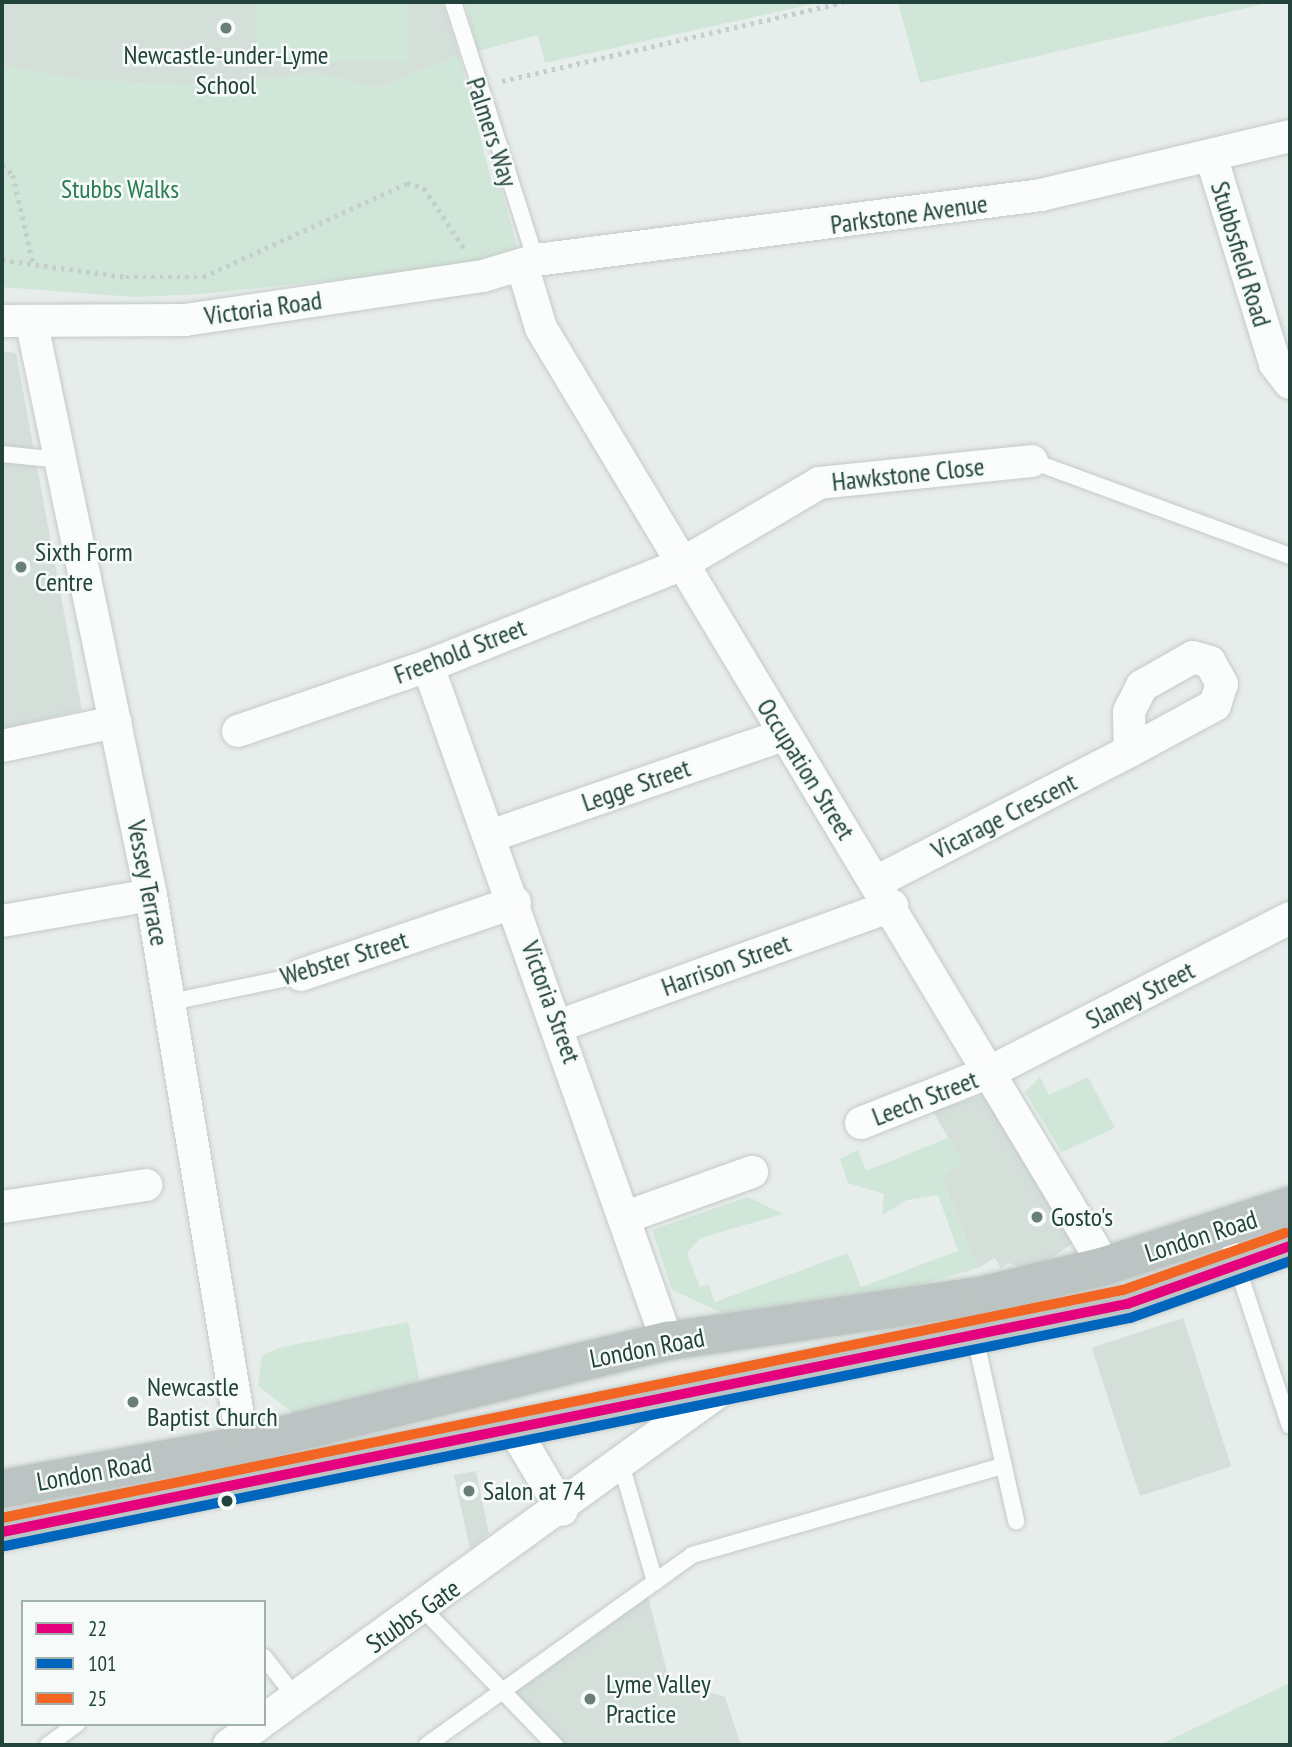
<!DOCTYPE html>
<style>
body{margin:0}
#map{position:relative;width:1292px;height:1747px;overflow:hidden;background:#e7edea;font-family:"PT Sans Narrow",sans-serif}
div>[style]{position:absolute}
.built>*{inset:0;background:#d5dfda;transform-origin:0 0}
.green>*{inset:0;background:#d0e6d8;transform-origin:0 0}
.path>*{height:4.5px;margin-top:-2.25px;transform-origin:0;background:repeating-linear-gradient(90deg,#c6cecd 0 3.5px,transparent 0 8.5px)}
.roads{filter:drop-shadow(0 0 2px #c4cac8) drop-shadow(0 0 2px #c4cac8)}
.lane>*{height:16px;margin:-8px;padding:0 8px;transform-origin:8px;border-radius:8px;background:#fbfcfc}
.street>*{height:32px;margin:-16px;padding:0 16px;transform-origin:16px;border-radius:16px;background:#fbfcfc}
.highway>*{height:38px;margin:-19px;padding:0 19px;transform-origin:19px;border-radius:19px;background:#bcc4c3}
.bus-1>*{height:10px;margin:-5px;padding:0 5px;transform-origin:5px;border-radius:5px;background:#e5007d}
.bus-2>*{height:10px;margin:-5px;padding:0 5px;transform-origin:5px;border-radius:5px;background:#0065bd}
.bus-3>*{height:10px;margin:-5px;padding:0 5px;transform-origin:5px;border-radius:5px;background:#f26522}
.dots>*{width:19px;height:19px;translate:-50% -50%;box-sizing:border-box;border:4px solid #f6fbf9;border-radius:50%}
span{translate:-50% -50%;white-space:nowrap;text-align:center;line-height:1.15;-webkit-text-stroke:5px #f6fbf9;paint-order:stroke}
.poi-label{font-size:26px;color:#22433c}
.left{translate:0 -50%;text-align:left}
.street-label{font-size:26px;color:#22433c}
.park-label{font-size:26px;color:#297c4f}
.frame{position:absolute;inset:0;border:4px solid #22433c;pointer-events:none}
.legend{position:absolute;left:21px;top:1600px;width:245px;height:126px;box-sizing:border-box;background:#f6fbf9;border:2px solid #a1b1ad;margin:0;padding:9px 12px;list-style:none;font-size:21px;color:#22433c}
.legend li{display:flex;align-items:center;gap:14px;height:35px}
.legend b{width:35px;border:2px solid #a1b1ad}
</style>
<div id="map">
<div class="built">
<div style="clip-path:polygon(2px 2px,442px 2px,459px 55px,378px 88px,317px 73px,204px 85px,84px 80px,2px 66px)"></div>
<div style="clip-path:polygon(2px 351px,16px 353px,82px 710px,2px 729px)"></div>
<div style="clip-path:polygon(992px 1093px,1080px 1238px,1032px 1272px,1009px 1263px,1001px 1268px,995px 1258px,978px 1268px,942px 1178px,961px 1161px,933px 1111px)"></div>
<div style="left:1183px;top:1318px;width:156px;height:96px;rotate:72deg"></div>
<div style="clip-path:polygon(476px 1471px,489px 1534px,470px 1549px,454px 1475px)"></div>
<div style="clip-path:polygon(648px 1596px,669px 1680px,725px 1697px,741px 1745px,566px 1745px,512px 1698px,513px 1688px)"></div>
</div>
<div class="green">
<div style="left:256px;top:2px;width:153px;height:60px"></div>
<div style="clip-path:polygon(465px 2px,822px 2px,545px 63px,538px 35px,478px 51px)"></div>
<div style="clip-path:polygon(898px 2px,1272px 2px,920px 83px)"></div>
<div style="clip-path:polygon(459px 55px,492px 183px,499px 181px,519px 254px,502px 262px,202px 294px,134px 297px,2px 287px,2px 66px,84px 80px,204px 85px,317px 73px,378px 88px)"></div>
<div style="clip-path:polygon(1040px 1077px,1049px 1095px,1088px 1077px,1115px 1128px,1062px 1152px,1025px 1092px)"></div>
<div style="clip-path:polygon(950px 1137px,961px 1161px,942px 1179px,978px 1268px,901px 1290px,722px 1313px,672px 1290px,652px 1230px,748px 1197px,783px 1214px,700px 1238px,687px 1253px,700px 1287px,708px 1284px,715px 1302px,848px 1253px,861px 1287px,958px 1251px,938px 1195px,907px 1200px,882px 1215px,884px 1194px,848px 1183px,840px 1159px,858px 1150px,866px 1171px)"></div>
<div style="clip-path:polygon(408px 1322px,421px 1388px,299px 1417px,258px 1386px,262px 1356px,278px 1348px)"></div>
<div style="clip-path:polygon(1290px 1683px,1290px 1745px,1159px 1745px)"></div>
</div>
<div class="path">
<div style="left:502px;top:81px;width:350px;rotate:-13deg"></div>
<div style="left:2px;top:165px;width:15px;rotate:42deg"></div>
<div style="left:13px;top:175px;width:90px;rotate:77.2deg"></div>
<div style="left:2px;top:260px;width:125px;rotate:7.8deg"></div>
<div style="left:126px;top:277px;width:77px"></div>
<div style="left:203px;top:277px;width:225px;rotate:-24.7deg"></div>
<div style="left:407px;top:183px;width:18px;rotate:16deg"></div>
<div style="left:424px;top:188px;width:72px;rotate:56.3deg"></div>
</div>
<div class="roads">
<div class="lane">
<div style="left:453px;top:2px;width:271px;rotate:72.2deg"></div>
<div style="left:2px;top:454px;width:59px;rotate:5.8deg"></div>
<div style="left:1032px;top:461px;width:275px;rotate:20.2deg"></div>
<div style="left:171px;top:1002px;width:133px;rotate:-11.7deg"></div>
<div style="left:1225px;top:1230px;width:206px;rotate:71.7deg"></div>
<div style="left:975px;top:1337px;width:189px;rotate:77.4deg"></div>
<div style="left:621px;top:1464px;width:123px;rotate:73.9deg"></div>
<div style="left:423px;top:1609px;width:190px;rotate:45.9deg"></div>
<div style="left:264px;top:1657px;width:52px;rotate:52deg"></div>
<div style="left:48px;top:1745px;width:36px;rotate:-36deg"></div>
<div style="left:427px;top:1745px;width:326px;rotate:-35.6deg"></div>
<div style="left:692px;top:1555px;width:323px;rotate:-16deg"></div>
</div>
<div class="street">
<div style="left:1212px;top:159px;width:214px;rotate:72.9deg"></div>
<div style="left:1275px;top:364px;width:24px;rotate:52deg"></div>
<div style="left:522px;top:265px;width:66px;rotate:73.2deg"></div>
<div style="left:541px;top:328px;width:1095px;rotate:58.98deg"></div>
<div style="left:2px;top:321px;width:183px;rotate:-0.3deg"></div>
<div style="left:185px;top:320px;width:301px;rotate:-8.4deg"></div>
<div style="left:483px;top:276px;width:55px;rotate:-16.8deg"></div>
<div style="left:536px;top:260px;width:509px;rotate:-7.33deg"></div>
<div style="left:1041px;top:195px;width:256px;rotate:-13.3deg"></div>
<div style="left:32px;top:324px;width:583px;rotate:78.23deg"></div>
<div style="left:151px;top:895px;width:558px;rotate:80.5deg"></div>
<div style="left:428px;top:666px;width:716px;rotate:70.5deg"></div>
<div style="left:238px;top:731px;width:201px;rotate:-18.9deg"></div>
<div style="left:428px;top:666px;width:271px;rotate:-21.8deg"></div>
<div style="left:680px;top:565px;width:161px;rotate:-30.5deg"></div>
<div style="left:819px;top:483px;width:214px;rotate:-5.9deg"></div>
<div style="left:2px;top:746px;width:116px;rotate:-12deg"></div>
<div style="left:490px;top:836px;width:310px;rotate:-19deg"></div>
<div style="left:878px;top:881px;width:284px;rotate:-27.3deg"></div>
<div style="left:1130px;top:751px;width:97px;rotate:-28.4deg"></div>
<div style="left:1215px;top:705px;width:22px;rotate:-72deg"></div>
<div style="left:1222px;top:684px;width:25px;rotate:-119deg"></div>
<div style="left:1210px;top:662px;width:18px;rotate:-164deg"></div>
<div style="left:1193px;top:657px;width:59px;rotate:150.4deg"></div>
<div style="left:1142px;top:686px;width:29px;rotate:117deg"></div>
<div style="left:1129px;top:712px;width:39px;rotate:89deg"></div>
<div style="left:2px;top:921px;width:151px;rotate:-9.9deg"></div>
<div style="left:301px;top:975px;width:226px;rotate:-18.8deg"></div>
<div style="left:561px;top:1025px;width:352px;rotate:-19.8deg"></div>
<div style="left:861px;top:1123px;width:139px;rotate:-21.6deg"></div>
<div style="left:990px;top:1072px;width:337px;rotate:-27.2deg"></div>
<div style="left:2px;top:1207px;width:146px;rotate:-8.7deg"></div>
<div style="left:626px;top:1217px;width:134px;rotate:-19.7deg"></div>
<div style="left:514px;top:1429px;width:94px;rotate:59.3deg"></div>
<div style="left:264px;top:1720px;width:569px;rotate:-35.84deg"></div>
<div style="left:229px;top:1745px;width:37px;rotate:-35deg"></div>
</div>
<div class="highway">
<div style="left:2px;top:1489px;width:245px;rotate:-10.3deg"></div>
<div style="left:243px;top:1445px;width:437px;rotate:-13.8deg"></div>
<div style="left:667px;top:1341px;width:316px;rotate:-8.2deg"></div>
<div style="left:980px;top:1296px;width:129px;rotate:-13.5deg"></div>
<div style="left:1105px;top:1266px;width:194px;rotate:-18deg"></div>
<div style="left:2px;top:1532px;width:1148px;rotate:-11.46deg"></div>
<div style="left:1127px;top:1304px;width:173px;rotate:-19.6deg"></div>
</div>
</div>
<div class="bus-1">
<div style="left:2px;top:1532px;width:1148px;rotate:-11.46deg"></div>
<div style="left:1127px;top:1304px;width:173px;rotate:-19.6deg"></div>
</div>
<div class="bus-2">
<div style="left:5px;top:1546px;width:1148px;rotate:-11.46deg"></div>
<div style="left:1130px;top:1318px;width:170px;rotate:-19.6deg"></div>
</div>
<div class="bus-3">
<div style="left:2px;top:1518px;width:1144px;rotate:-11.5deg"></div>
<div style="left:1123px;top:1290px;width:172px;rotate:-19.4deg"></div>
</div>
<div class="dots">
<div style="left:226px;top:28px;background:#677e79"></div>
<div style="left:21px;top:567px;background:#677e79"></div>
<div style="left:1037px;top:1217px;background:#677e79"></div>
<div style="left:133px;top:1402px;background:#677e79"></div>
<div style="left:469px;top:1491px;background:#677e79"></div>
<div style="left:227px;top:1501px;background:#22433c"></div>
<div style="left:590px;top:1699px;background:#677e79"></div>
</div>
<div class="poi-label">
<span style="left:226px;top:70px">Newcastle-under-Lyme<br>School</span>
<span class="left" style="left:35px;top:567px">Sixth Form<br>Centre</span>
<span class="left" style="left:1051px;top:1217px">Gosto's</span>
<span class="left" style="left:147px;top:1402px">Newcastle<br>Baptist Church</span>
<span class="left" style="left:483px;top:1491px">Salon at 74</span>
<span class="left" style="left:606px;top:1699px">Lyme Valley<br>Practice</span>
</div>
<div class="street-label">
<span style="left:492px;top:132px;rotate:72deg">Palmers Way</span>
<span style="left:909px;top:214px;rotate:-8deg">Parkstone Avenue</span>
<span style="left:1241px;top:254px;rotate:73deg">Stubbsfield Road</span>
<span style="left:263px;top:308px;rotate:-8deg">Victoria Road</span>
<span style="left:908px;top:474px;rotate:-6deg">Hawkstone Close</span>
<span style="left:460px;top:651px;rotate:-21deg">Freehold Street</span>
<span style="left:806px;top:769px;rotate:58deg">Occupation Street</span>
<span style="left:636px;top:785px;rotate:-19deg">Legge Street</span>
<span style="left:1004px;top:816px;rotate:-27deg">Vicarage Crescent</span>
<span style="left:148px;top:883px;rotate:79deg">Vessey Terrace</span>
<span style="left:344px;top:958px;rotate:-17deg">Webster Street</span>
<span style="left:726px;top:965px;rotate:-20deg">Harrison Street</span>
<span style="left:1140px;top:995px;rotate:-27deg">Slaney Street</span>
<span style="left:551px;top:1002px;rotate:70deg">Victoria Street</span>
<span style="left:925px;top:1098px;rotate:-21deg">Leech Street</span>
<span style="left:1201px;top:1236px;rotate:-18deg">London Road</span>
<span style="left:647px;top:1348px;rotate:-11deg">London Road</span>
<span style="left:94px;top:1472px;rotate:-10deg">London Road</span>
<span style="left:413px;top:1616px;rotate:-35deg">Stubbs Gate</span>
</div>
<div class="park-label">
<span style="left:120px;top:189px">Stubbs Walks</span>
</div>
<div class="frame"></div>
<ul class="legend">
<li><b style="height:9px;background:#e5007d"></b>22</li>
<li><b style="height:9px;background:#0065bd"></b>101</li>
<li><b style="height:9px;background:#f26522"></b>25</li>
</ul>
</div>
